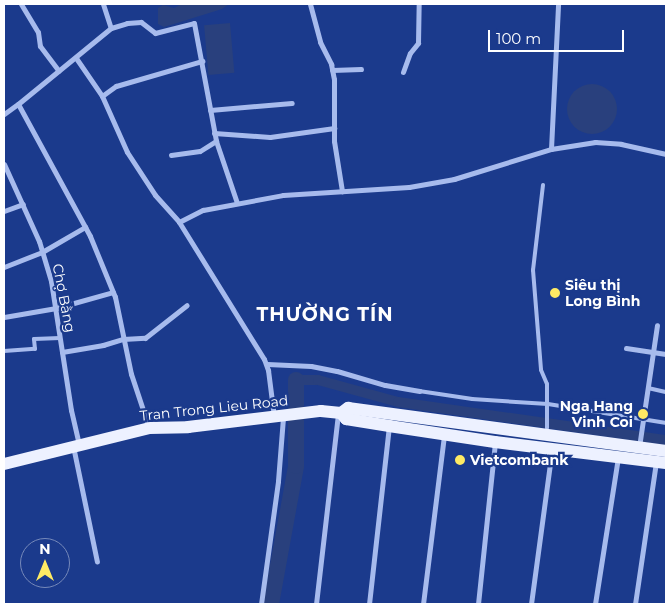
<!DOCTYPE html>
<meta charset="utf-8">
<style>
body{margin:0}
#map{position:relative;width:670px;height:608px;overflow:hidden;background:#1b3a8c;font-family:Montserrat,sans-serif}
div>[style]{position:absolute}
.water>*{inset:0;background:#29407d;transform-origin:0 0}
.round{border-radius:50%}
.canal>*{height:10px;margin:-5px;padding:0 5px;transform-origin:5px;border-radius:5px;background:#29407d}
.river>*{height:16px;margin:-8px;padding:0 8px;transform-origin:8px;border-radius:8px;background:#29407d}
.service>*{height:4px;margin:-2px;padding:0 2px;transform-origin:2px;border-radius:2px;background:#a7bbed}
.minor>*{height:5px;margin:-2.5px;padding:0 2.5px;transform-origin:2.5px;border-radius:2.5px;background:#a7bbed}
.primary>*{height:12px;margin:-6px;padding:0 6px;transform-origin:6px;border-radius:6px;background:#edf1ff}
.dots>*{width:14px;height:14px;translate:-50% -50%;box-sizing:border-box;border:2px solid #1b3a8c;border-radius:50%}
span{translate:-50% -50%;white-space:nowrap;text-align:center;line-height:1.15;-webkit-text-stroke:4.5px #1b3a8c;paint-order:stroke}
.poi-label{font-size:14px;color:#fff;font-weight:700}
.left{translate:0 -50%;text-align:left}
.right{translate:-100% -50%;text-align:right}
.street-label{font-size:14px;color:#fff}
.district-label{font-size:19px;color:#fff;font-weight:700;letter-spacing:1px}
.frame{position:absolute;inset:0;border:5px solid #fff;pointer-events:none}
.north{position:absolute;left:20px;top:538px;width:50px;height:50px;box-sizing:border-box;background:#1b3a8c;border:1px solid #7689ba;border-radius:50%;rotate:0deg;font-size:14px;font-weight:700;line-height:20px;text-align:center;color:#fff}
.north::after{content:'';display:block;margin:auto;width:18px;height:22px;background:#feea64;clip-path:polygon(50% 0,100% 100%,50% 72%,0 100%)}
.scale{position:absolute;left:488px;top:30px;width:136px;height:22px;box-sizing:border-box;border:2px solid #fff;border-top:0;padding-left:6px;font-size:15px;line-height:18px;white-space:nowrap;color:#fff;-webkit-text-stroke:4px #1b3a8c;paint-order:stroke}
</style>
<div id="map">
<div class="water">
<div style="clip-path:polygon(182px 4px,229px 4px,222px 9px,164px 27px,158px 24px,158px 8px,163px 5px,174px 8px)"></div>
<div style="left:230px;top:23px;width:50px;height:26px;rotate:85deg"></div>
<div class="round" style="left:567px;top:84px;width:50px;height:50px"></div>
</div>
<div class="canal">
<div style="left:296px;top:380px;width:22px"></div>
<div style="left:318px;top:380px;width:83px;rotate:15.4deg"></div>
<div style="left:398px;top:402px;width:271px;rotate:8.1deg"></div>
</div>
<div class="river">
<div style="left:271px;top:604px;width:140px;rotate:-79.7deg"></div>
<div style="left:296px;top:466px;width:86px;rotate:-90deg"></div>
</div>
<div class="service">
<div style="left:543px;top:185px;width:86px;rotate:96.7deg"></div>
<div style="left:533px;top:270px;width:100px;rotate:85.4deg"></div>
<div style="left:541px;top:370px;width:15px;rotate:67deg"></div>
<div style="left:547px;top:384px;width:44px;rotate:90deg"></div>
<div style="left:4px;top:351px;width:31px;rotate:-4deg"></div>
<div style="left:35px;top:349px;width:10px;rotate:-96deg"></div>
<div style="left:34px;top:339px;width:26px;rotate:-2deg"></div>
<div style="left:648px;top:388px;width:18px;rotate:13deg"></div>
<div style="left:419px;top:391px;width:54px;rotate:8.6deg"></div>
<div style="left:472px;top:399px;width:76px;rotate:3.8deg"></div>
<div style="left:548px;top:404px;width:120px;rotate:9.1deg"></div>
</div>
<div class="minor">
<div style="left:21px;top:4px;width:33px;rotate:59deg"></div>
<div style="left:38px;top:32px;width:14px;rotate:82deg"></div>
<div style="left:40px;top:46px;width:31px;rotate:53deg"></div>
<div style="left:103px;top:4px;width:25px;rotate:72deg"></div>
<div style="left:310px;top:4px;width:39px;rotate:75deg"></div>
<div style="left:320px;top:42px;width:25px;rotate:63deg"></div>
<div style="left:331px;top:64px;width:15px;rotate:79deg"></div>
<div style="left:334px;top:79px;width:62px;rotate:90deg"></div>
<div style="left:334px;top:141px;width:51px;rotate:80.9deg"></div>
<div style="left:76px;top:58px;width:46px;rotate:55.6deg"></div>
<div style="left:102px;top:96px;width:61px;rotate:65.9deg"></div>
<div style="left:127px;top:152px;width:51px;rotate:56.9deg"></div>
<div style="left:155px;top:195px;width:36px;rotate:48deg"></div>
<div style="left:179px;top:222px;width:27px;rotate:-27deg"></div>
<div style="left:203px;top:210px;width:81px;rotate:-10.6deg"></div>
<div style="left:283px;top:195px;width:126px;rotate:-3.6deg"></div>
<div style="left:409px;top:187px;width:46px;rotate:-10.1deg"></div>
<div style="left:454px;top:179px;width:102px;rotate:-17.2deg"></div>
<div style="left:551px;top:149px;width:45px;rotate:-9deg"></div>
<div style="left:595px;top:142px;width:26px;rotate:4deg"></div>
<div style="left:621px;top:144px;width:46px;rotate:12.5deg"></div>
<div style="left:332px;top:70px;width:29px;rotate:-2deg"></div>
<div style="left:403px;top:72px;width:20px;rotate:-70deg"></div>
<div style="left:410px;top:53px;width:13px;rotate:-51deg"></div>
<div style="left:418px;top:43px;width:39px;rotate:-89deg"></div>
<div style="left:102px;top:96px;width:17px;rotate:-36deg"></div>
<div style="left:116px;top:86px;width:90px;rotate:-16.2deg"></div>
<div style="left:210px;top:110px;width:82px;rotate:-4.9deg"></div>
<div style="left:4px;top:114px;width:17px;rotate:-36deg"></div>
<div style="left:214px;top:133px;width:56px;rotate:4.1deg"></div>
<div style="left:270px;top:137px;width:65px;rotate:-8deg"></div>
<div style="left:551px;top:149px;width:145px;rotate:-87.2deg"></div>
<div style="left:171px;top:155px;width:29px;rotate:-8deg"></div>
<div style="left:200px;top:151px;width:19px;rotate:-32deg"></div>
<div style="left:4px;top:164px;width:85px;rotate:65.6deg"></div>
<div style="left:39px;top:241px;width:42px;rotate:73.3deg"></div>
<div style="left:51px;top:281px;width:131px;rotate:81.2deg"></div>
<div style="left:71px;top:410px;width:35px;rotate:77deg"></div>
<div style="left:4px;top:211px;width:20px;rotate:-20deg"></div>
<div style="left:179px;top:222px;width:161px;rotate:58.2deg"></div>
<div style="left:264px;top:359px;width:12px;rotate:70deg"></div>
<div style="left:268px;top:370px;width:47px;rotate:82.7deg"></div>
<div style="left:4px;top:267px;width:41px;rotate:-21.5deg"></div>
<div style="left:42px;top:252px;width:50px;rotate:-30.2deg"></div>
<div style="left:4px;top:317px;width:53px;rotate:-9.8deg"></div>
<div style="left:56px;top:308px;width:59px;rotate:-15.7deg"></div>
<div style="left:626px;top:348px;width:40px;rotate:8.5deg"></div>
<div style="left:62px;top:352px;width:42px;rotate:-9.7deg"></div>
<div style="left:103px;top:345px;width:21px;rotate:-17deg"></div>
<div style="left:123px;top:339px;width:22px;rotate:-3deg"></div>
<div style="left:145px;top:338px;width:53px;rotate:-38.2deg"></div>
<div style="left:267px;top:364px;width:44px;rotate:2.6deg"></div>
<div style="left:311px;top:366px;width:26px;rotate:11deg"></div>
<div style="left:337px;top:371px;width:50px;rotate:16.3deg"></div>
<div style="left:385px;top:385px;width:35px;rotate:10deg"></div>
<div style="left:149px;top:428px;width:57px;rotate:-108.4deg"></div>
<div style="left:131px;top:374px;width:79px;rotate:-101.7deg"></div>
<div style="left:115px;top:297px;width:66px;rotate:-112.3deg"></div>
<div style="left:90px;top:236px;width:150px;rotate:-118.6deg"></div>
<div style="left:18px;top:104px;width:120px;rotate:-39.3deg"></div>
<div style="left:111px;top:28px;width:17px;rotate:-17deg"></div>
<div style="left:127px;top:23px;width:14px;rotate:-4deg"></div>
<div style="left:141px;top:22px;width:18px;rotate:38deg"></div>
<div style="left:155px;top:33px;width:40px;rotate:-14.4deg"></div>
<div style="left:194px;top:23px;width:120px;rotate:79.4deg"></div>
<div style="left:216px;top:141px;width:65px;rotate:71.3deg"></div>
<div style="left:73px;top:446px;width:118px;rotate:78.3deg"></div>
<div style="left:639px;top:447px;width:123px;rotate:-81.6deg"></div>
<div style="left:261px;top:604px;width:124px;rotate:-82.1deg"></div>
<div style="left:278px;top:481px;width:64px;rotate:-85.5deg"></div>
<div style="left:316px;top:604px;width:192px;rotate:-83.4deg"></div>
<div style="left:369px;top:604px;width:178px;rotate:-83.6deg"></div>
<div style="left:423px;top:604px;width:170px;rotate:-82.9deg"></div>
<div style="left:478px;top:604px;width:162px;rotate:-84deg"></div>
<div style="left:531px;top:604px;width:156px;rotate:-82.3deg"></div>
<div style="left:595px;top:604px;width:149px;rotate:-81.1deg"></div>
<div style="left:635px;top:604px;width:144px;rotate:-81.6deg"></div>
</div>
<div class="primary">
<div style="left:341px;top:413px;width:8px;rotate:50deg"></div>
<div style="left:346px;top:419px;width:44px;rotate:9.2deg"></div>
<div style="left:389px;top:426px;width:107px;rotate:8.6deg"></div>
<div style="left:495px;top:442px;width:172px;rotate:7deg"></div>
<div style="left:4px;top:464px;width:149px;rotate:-13.9deg"></div>
<div style="left:149px;top:428px;width:39px;rotate:-1deg"></div>
<div style="left:188px;top:427px;width:134px;rotate:-6.9deg"></div>
<div style="left:321px;top:411px;width:20px;rotate:6deg"></div>
<div style="left:341px;top:413px;width:9px;rotate:-36deg"></div>
<div style="left:348px;top:408px;width:321px;rotate:7.7deg"></div>
</div>
<div class="dots">
<div style="left:555px;top:293px;background:#feea64"></div>
<div style="left:643px;top:414px;background:#feea64"></div>
<div style="left:460px;top:460px;background:#feea64"></div>
</div>
<div class="poi-label">
<span class="left" style="left:565px;top:293px">Siêu thị<br>Long Bình</span>
<span class="right" style="left:633px;top:414px">Nga Hang<br>Vinh Coi</span>
<span class="left" style="left:470px;top:460px">Vietcombank</span>
</div>
<div class="street-label">
<span style="left:64px;top:298px;rotate:79deg">Chợ Bằng</span>
<span style="left:214px;top:408px;rotate:-6deg">Tran Trong Lieu Road</span>
</div>
<div class="district-label">
<span style="left:325px;top:315px">THƯỜNG TÍN</span>
</div>
<div class="frame"></div>
<div class="north">N</div>
<div class="scale">100 m</div>
</div>
